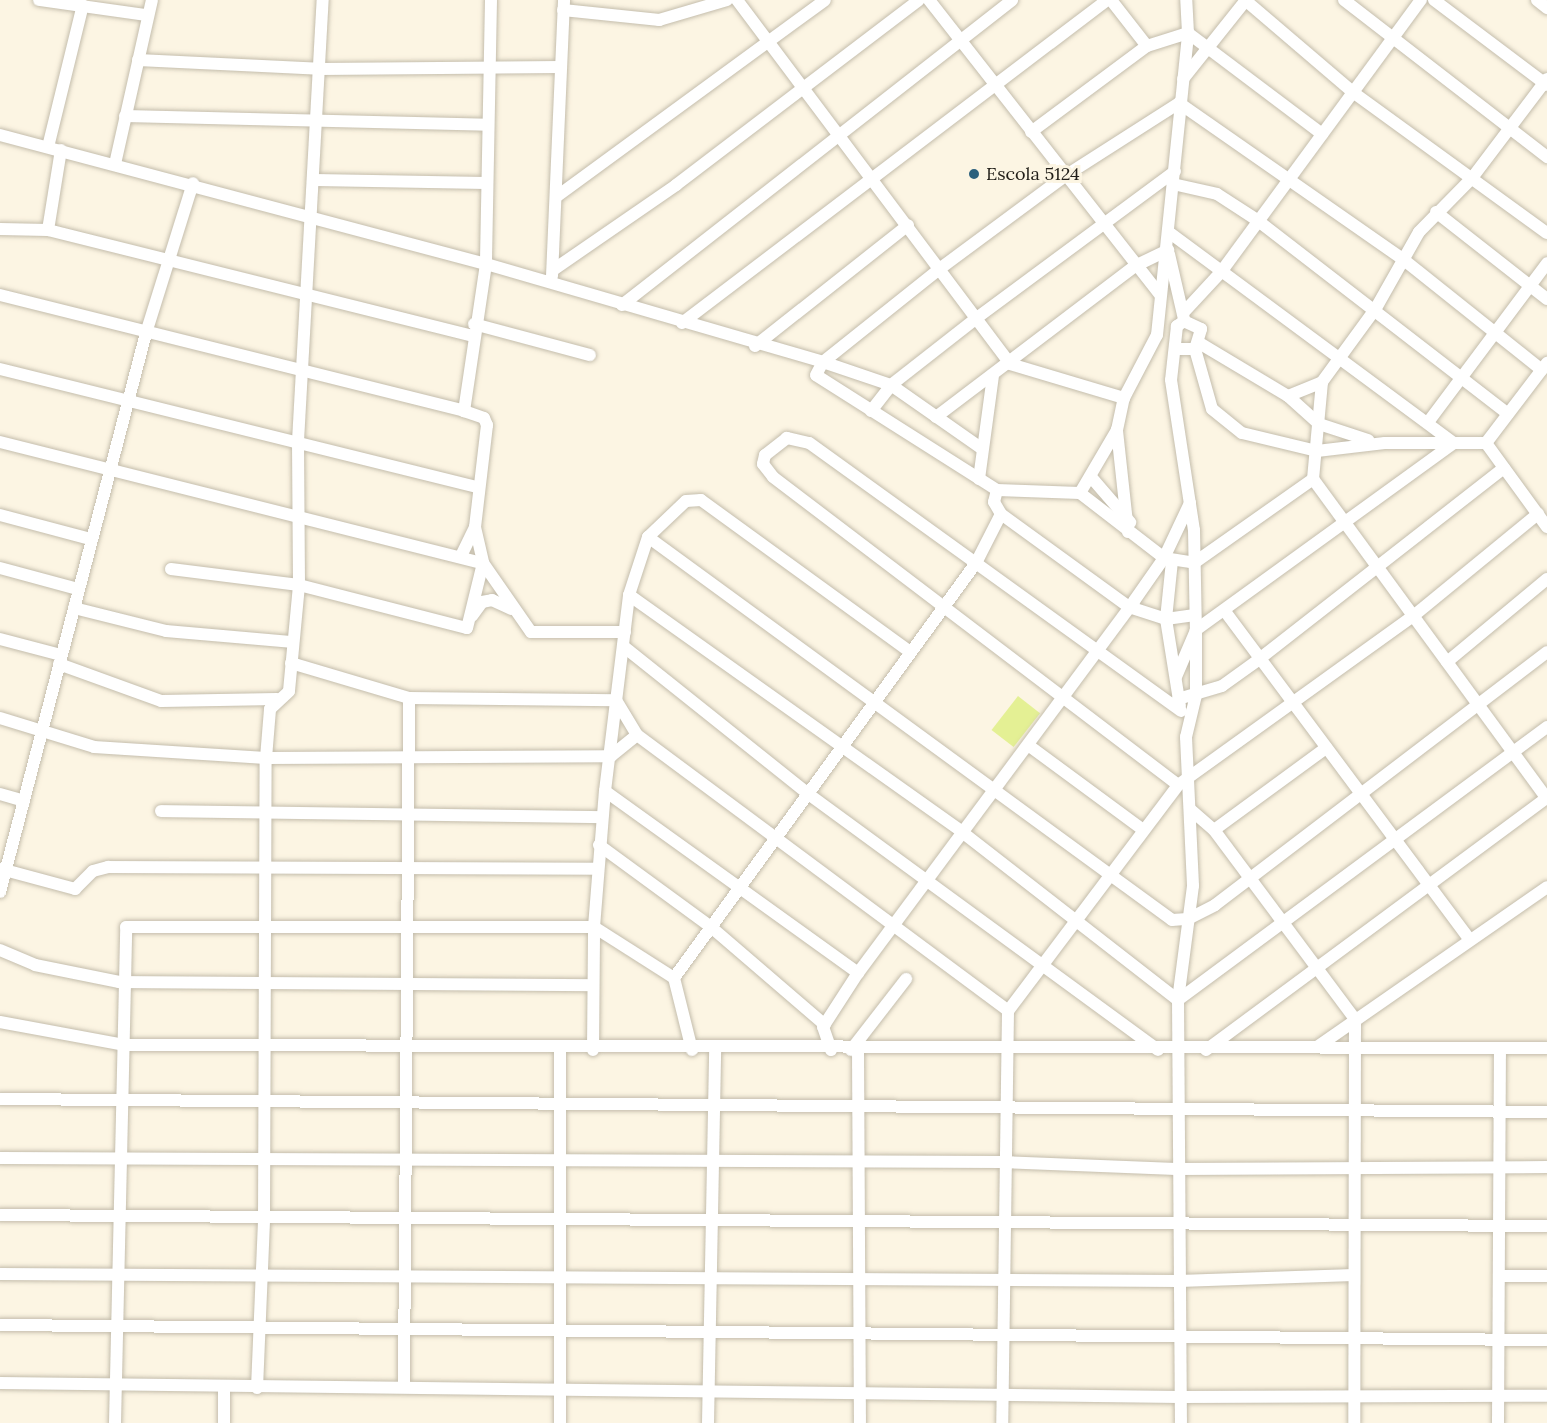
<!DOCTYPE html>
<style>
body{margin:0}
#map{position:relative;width:1547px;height:1423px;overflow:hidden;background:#fcf5e3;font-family:Lora,serif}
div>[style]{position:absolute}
.green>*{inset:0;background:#e4f094;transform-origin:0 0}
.roads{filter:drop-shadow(0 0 2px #c4bdac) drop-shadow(0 0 2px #c4bdac)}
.minor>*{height:12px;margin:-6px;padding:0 6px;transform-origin:6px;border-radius:6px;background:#fff}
.dots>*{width:16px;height:16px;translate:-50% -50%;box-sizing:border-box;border:3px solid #fcf5e3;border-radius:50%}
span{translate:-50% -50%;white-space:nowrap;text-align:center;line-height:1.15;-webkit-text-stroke:6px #fcf5e3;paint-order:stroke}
.poi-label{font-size:18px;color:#211e18}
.left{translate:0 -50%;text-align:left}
</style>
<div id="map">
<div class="green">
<div style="left:1018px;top:696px;width:28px;height:43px;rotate:38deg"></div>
</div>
<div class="roads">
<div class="minor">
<div style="left:39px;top:0;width:108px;rotate:8deg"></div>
<div style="left:491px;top:0;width:264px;rotate:91.1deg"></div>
<div style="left:486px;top:264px;width:149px;rotate:98.5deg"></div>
<div style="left:464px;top:411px;width:21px;rotate:19deg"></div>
<div style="left:484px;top:418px;width:8px;rotate:67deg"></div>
<div style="left:487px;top:425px;width:103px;rotate:96.7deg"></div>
<div style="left:475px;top:527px;width:37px;rotate:77deg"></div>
<div style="left:483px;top:563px;width:84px;rotate:55.2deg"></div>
<div style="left:531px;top:632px;width:94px"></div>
<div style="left:737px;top:0;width:455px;rotate:53.1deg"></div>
<div style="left:1010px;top:364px;width:119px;rotate:16.6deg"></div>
<div style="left:929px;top:0;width:375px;rotate:51.9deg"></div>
<div style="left:1111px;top:0;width:58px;rotate:52deg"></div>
<div style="left:1245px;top:0;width:143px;rotate:40.5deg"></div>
<div style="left:1354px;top:93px;width:238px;rotate:36deg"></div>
<div style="left:1344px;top:0;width:257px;rotate:37.7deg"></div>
<div style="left:1434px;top:0;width:141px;rotate:37deg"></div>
<div style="left:1537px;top:0;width:13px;rotate:39deg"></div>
<div style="left:563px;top:10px;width:97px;rotate:5.9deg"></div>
<div style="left:659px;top:20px;width:71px;rotate:-16.4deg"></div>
<div style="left:138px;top:60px;width:181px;rotate:2.8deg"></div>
<div style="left:319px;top:69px;width:242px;rotate:-0.5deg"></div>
<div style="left:1183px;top:79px;width:101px;rotate:-51.4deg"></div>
<div style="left:125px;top:116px;width:363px;rotate:1.4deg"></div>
<div style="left:1031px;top:132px;width:144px;rotate:-36.6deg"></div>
<div style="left:1147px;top:46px;width:43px;rotate:-17.6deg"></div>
<div style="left:1188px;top:33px;width:168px;rotate:37deg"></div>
<div style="left:0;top:135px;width:503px;rotate:14.87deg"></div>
<div style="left:486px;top:264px;width:351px;rotate:16.2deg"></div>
<div style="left:823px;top:362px;width:72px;rotate:18.7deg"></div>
<div style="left:891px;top:385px;width:110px;rotate:35deg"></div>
<div style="left:48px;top:147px;width:146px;rotate:-76.2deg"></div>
<div style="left:115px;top:164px;width:168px;rotate:-77.3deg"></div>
<div style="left:315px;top:180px;width:171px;rotate:1deg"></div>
<div style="left:1173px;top:184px;width:45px;rotate:12.8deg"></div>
<div style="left:1217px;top:194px;width:48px;rotate:33deg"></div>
<div style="left:1257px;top:220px;width:317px;rotate:37.7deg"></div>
<div style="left:556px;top:197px;width:333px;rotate:-36.2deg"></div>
<div style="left:1436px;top:212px;width:141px;rotate:38.1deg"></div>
<div style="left:0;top:229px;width:48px;rotate:1.2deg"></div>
<div style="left:48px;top:230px;width:438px;rotate:14deg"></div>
<div style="left:48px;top:230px;width:81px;rotate:-80.8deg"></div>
<div style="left:1170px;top:233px;width:353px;rotate:36.5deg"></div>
<div style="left:1454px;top:443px;width:319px;rotate:144.1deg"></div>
<div style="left:1196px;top:630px;width:51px;rotate:113.1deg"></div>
<div style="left:1169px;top:254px;width:67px;rotate:77deg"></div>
<div style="left:553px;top:270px;width:150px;rotate:-34.6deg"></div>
<div style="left:676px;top:185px;width:305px;rotate:-37.3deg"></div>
<div style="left:552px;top:276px;width:276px;rotate:-87.5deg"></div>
<div style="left:0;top:295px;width:478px;rotate:14deg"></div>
<div style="left:622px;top:305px;width:495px;rotate:-38deg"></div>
<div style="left:1184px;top:312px;width:54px;rotate:-47.2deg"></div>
<div style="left:1221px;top:272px;width:338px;rotate:-53.7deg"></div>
<div style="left:682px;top:323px;width:534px;rotate:-37.23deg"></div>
<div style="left:474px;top:324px;width:120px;rotate:15deg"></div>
<div style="left:1201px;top:344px;width:101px;rotate:30.9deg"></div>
<div style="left:1288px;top:396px;width:42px;rotate:42.1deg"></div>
<div style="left:1319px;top:424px;width:52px;rotate:18.1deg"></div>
<div style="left:755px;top:346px;width:195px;rotate:-38.3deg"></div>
<div style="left:1177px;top:349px;width:18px"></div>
<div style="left:1195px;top:349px;width:21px;rotate:-73deg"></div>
<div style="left:1201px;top:329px;width:19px;rotate:-155deg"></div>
<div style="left:1184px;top:321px;width:9px;rotate:144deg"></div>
<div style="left:1177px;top:326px;width:54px;rotate:96.3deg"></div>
<div style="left:1171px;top:380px;width:152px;rotate:81.3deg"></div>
<div style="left:1194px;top:530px;width:100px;rotate:88.9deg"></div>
<div style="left:1196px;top:630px;width:65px;rotate:90deg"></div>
<div style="left:1196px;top:695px;width:43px;rotate:103.4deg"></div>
<div style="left:1186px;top:737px;width:149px;rotate:87.3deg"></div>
<div style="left:1193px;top:886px;width:115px;rotate:97.5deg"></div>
<div style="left:1178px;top:1000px;width:423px;rotate:89.6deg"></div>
<div style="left:1195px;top:349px;width:62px;rotate:74.2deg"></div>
<div style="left:1212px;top:409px;width:38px;rotate:39deg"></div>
<div style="left:1242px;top:433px;width:77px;rotate:13.5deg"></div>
<div style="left:1317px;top:451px;width:68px;rotate:-6.7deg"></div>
<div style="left:1385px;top:443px;width:101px"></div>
<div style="left:0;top:369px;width:490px;rotate:13.9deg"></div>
<div style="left:1288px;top:396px;width:37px;rotate:-22deg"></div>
<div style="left:1322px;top:382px;width:92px;rotate:-53.9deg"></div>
<div style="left:1376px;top:308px;width:87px;rotate:-60.5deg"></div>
<div style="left:1419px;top:232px;width:76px;rotate:-45.5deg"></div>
<div style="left:1472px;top:178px;width:124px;rotate:-52.9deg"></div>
<div style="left:871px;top:411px;width:33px;rotate:-52deg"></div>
<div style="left:891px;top:385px;width:110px;rotate:-38deg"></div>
<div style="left:978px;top:317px;width:245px;rotate:-36.5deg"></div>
<div style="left:936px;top:417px;width:250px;rotate:-37.2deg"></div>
<div style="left:1135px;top:266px;width:37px;rotate:-26deg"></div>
<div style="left:1429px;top:421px;width:197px;rotate:-53.2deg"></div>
<div style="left:0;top:442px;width:498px;rotate:14.1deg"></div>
<div style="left:483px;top:563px;width:67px;rotate:103.8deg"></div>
<div style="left:1486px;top:443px;width:104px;rotate:54deg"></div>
<div style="left:1486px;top:443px;width:101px;rotate:-52.7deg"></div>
<div style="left:1091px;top:477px;width:60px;rotate:49.1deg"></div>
<div style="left:979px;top:479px;width:104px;rotate:-82.3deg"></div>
<div style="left:1313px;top:479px;width:396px;rotate:53.8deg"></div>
<div style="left:997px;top:490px;width:214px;rotate:-147.6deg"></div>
<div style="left:816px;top:375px;width:15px;rotate:-62deg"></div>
<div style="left:823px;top:362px;width:152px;rotate:-38.6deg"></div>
<div style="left:942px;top:267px;width:153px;rotate:-36.5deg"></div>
<div style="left:1065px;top:176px;width:135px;rotate:-32.6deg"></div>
<div style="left:1179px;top:103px;width:274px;rotate:34.9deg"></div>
<div style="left:1404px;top:260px;width:176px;rotate:38.6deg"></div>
<div style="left:1080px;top:493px;width:73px;rotate:-59.6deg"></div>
<div style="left:1001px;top:514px;width:158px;rotate:36deg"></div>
<div style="left:1129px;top:607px;width:39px;rotate:18deg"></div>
<div style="left:1166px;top:619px;width:29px;rotate:-8deg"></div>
<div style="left:0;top:515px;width:93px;rotate:14.9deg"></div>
<div style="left:1128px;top:532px;width:103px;rotate:-96.2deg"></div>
<div style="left:1117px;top:430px;width:33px;rotate:-78deg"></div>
<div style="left:1124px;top:398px;width:71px;rotate:-62.4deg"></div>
<div style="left:1157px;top:335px;width:304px;rotate:-84.1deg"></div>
<div style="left:1188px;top:33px;width:33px;rotate:-93deg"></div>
<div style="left:648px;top:537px;width:649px;rotate:36.16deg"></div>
<div style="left:1172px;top:920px;width:16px;rotate:-4deg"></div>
<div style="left:1188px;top:919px;width:30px;rotate:-27deg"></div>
<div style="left:1215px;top:905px;width:417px;rotate:-37.3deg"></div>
<div style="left:461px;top:556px;width:32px;rotate:-64deg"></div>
<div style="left:1172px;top:561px;width:58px;rotate:95.9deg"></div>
<div style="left:1166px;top:619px;width:88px;rotate:80.9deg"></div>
<div style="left:0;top:568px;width:81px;rotate:15.1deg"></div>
<div style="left:171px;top:569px;width:129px;rotate:7.1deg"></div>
<div style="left:299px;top:585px;width:173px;rotate:14.4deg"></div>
<div style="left:629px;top:595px;width:409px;rotate:35.4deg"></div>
<div style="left:962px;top:832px;width:274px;rotate:37.9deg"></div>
<div style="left:1178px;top:1000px;width:459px;rotate:-36.5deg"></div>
<div style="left:74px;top:608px;width:95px;rotate:14deg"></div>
<div style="left:166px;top:631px;width:125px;rotate:5deg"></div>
<div style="left:1224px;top:610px;width:408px;rotate:53.3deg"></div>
<div style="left:472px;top:616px;width:17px;rotate:-54deg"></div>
<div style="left:482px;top:602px;width:10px;rotate:-11deg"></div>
<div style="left:492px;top:600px;width:21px;rotate:25deg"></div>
<div style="left:0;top:639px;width:63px;rotate:14.7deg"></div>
<div style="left:623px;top:646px;width:236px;rotate:38.6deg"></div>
<div style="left:807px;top:793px;width:435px;rotate:36.2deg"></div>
<div style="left:1447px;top:662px;width:130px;rotate:-39.7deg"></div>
<div style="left:291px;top:663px;width:123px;rotate:16.5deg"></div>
<div style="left:409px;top:698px;width:689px;rotate:90.42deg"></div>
<div style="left:59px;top:664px;width:109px;rotate:19.9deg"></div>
<div style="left:161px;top:701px;width:116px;rotate:-1deg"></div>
<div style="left:409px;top:698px;width:207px;rotate:0.6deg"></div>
<div style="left:616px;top:700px;width:41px;rotate:59deg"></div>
<div style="left:637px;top:735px;width:462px;rotate:36.6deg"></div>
<div style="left:1008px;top:1011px;width:412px;rotate:90.8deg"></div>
<div style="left:1178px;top:699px;width:46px;rotate:-16.5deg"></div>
<div style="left:1222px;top:686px;width:44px;rotate:-35.8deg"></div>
<div style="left:1258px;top:660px;width:312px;rotate:-38deg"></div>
<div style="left:1181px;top:711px;width:458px;rotate:-144.2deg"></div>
<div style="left:809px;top:443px;width:23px;rotate:-167deg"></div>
<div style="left:787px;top:438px;width:28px;rotate:142deg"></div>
<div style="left:765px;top:455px;width:9px;rotate:103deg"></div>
<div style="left:763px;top:464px;width:16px;rotate:52deg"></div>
<div style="left:773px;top:477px;width:509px;rotate:37.25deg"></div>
<div style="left:1178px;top:785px;width:288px;rotate:-35.7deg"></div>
<div style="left:1412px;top:617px;width:163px;rotate:-39.3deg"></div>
<div style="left:0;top:718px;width:98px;rotate:17.1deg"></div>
<div style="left:94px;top:747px;width:172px;rotate:3.7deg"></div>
<div style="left:266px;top:758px;width:345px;rotate:-0.3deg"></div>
<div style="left:611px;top:756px;width:33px;rotate:-39deg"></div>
<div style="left:1028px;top:745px;width:142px;rotate:36.4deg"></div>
<div style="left:605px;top:791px;width:312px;rotate:35.7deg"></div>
<div style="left:0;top:794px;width:25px;rotate:16deg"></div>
<div style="left:1191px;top:810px;width:30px;rotate:41deg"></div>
<div style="left:1214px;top:830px;width:139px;rotate:-36.2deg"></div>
<div style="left:161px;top:811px;width:441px;rotate:0.8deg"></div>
<div style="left:1214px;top:830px;width:236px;rotate:53.3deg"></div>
<div style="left:1355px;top:1019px;width:404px;rotate:90.1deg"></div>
<div style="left:599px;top:845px;width:139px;rotate:36.2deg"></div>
<div style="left:711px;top:927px;width:150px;rotate:40.7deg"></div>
<div style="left:1px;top:869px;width:77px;rotate:15.1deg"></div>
<div style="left:75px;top:889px;width:25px;rotate:-45deg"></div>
<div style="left:93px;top:871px;width:16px;rotate:-15deg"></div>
<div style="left:108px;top:867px;width:489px;rotate:0.2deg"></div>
<div style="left:0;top:892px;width:578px;rotate:-75.36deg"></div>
<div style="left:146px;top:333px;width:157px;rotate:-72.6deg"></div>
<div style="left:0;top:950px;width:38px;rotate:23deg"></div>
<div style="left:35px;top:965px;width:86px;rotate:11.4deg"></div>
<div style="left:119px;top:982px;width:474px;rotate:0.4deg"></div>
<div style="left:1008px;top:1011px;width:283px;rotate:-53deg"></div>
<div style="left:0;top:1022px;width:126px;rotate:10.5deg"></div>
<div style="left:124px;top:1045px;width:1423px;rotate:0.12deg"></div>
<div style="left:1317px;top:1047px;width:280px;rotate:-34.8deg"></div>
<div style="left:560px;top:1049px;width:374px;rotate:90deg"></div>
<div style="left:593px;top:1050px;width:123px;rotate:-89.5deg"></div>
<div style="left:594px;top:927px;width:136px;rotate:-85.4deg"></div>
<div style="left:605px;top:791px;width:197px;rotate:-83deg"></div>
<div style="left:629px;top:595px;width:61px;rotate:-71.9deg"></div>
<div style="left:648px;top:537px;width:52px;rotate:-43.5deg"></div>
<div style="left:686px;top:501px;width:15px;rotate:-4deg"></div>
<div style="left:701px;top:500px;width:258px;rotate:36deg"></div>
<div style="left:692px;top:1050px;width:74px;rotate:-104deg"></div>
<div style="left:674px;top:978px;width:513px;rotate:-53.96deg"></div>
<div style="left:976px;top:563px;width:55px;rotate:-63deg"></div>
<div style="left:1001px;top:514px;width:14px;rotate:-120deg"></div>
<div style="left:994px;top:502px;width:12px;rotate:-76deg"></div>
<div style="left:997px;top:490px;width:83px;rotate:2.1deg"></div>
<div style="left:1080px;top:493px;width:106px;rotate:37.7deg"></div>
<div style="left:1164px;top:558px;width:30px;rotate:9deg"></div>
<div style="left:1194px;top:563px;width:146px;rotate:-35.2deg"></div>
<div style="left:1313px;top:479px;width:97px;rotate:-84.7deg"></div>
<div style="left:831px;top:1050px;width:24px;rotate:-109deg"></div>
<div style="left:823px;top:1027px;width:64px;rotate:-57.1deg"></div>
<div style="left:858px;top:973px;width:463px;rotate:-53.4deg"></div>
<div style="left:1134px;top:601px;width:52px;rotate:-55.1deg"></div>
<div style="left:1164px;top:558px;width:61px;rotate:-64.7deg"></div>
<div style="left:851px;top:1050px;width:90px;rotate:-52.2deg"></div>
<div style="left:858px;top:1050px;width:373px;rotate:89.7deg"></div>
<div style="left:1206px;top:1050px;width:424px;rotate:-36.5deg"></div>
<div style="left:0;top:1099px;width:1547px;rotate:0.48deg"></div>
<div style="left:0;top:1158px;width:1003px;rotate:0.23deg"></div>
<div style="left:1003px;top:1162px;width:173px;rotate:2.3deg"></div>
<div style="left:1176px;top:1169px;width:371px;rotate:-0.3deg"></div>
<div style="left:0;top:1215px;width:1547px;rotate:0.41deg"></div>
<div style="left:0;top:1274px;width:1179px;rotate:0.34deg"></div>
<div style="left:1179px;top:1281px;width:175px;rotate:-2deg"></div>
<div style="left:1499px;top:1276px;width:48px"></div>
<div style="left:0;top:1325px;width:1547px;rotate:0.56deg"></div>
<div style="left:0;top:1383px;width:1180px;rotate:0.68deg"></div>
<div style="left:1180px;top:1397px;width:367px;rotate:-0.2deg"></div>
<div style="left:257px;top:1388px;width:170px;rotate:-87.6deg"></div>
<div style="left:264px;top:1218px;width:460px;rotate:-89.8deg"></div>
<div style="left:266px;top:758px;width:49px;rotate:-85.3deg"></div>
<div style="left:270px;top:709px;width:26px;rotate:-43deg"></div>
<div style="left:289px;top:691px;width:106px;rotate:-84.6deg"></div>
<div style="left:299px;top:585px;width:144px;rotate:-90.4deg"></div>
<div style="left:298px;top:441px;width:442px;rotate:-86.8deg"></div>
<div style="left:115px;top:1423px;width:496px;rotate:-88.7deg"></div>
<div style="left:126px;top:927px;width:468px"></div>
<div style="left:594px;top:927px;width:95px;rotate:32.5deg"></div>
<div style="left:224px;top:1423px;width:36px;rotate:-90deg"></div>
<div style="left:708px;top:1423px;width:373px;rotate:-88.9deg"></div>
<div style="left:1498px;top:1423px;width:375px;rotate:-89.7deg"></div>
</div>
</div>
<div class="dots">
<div style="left:974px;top:174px;background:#2c617d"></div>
</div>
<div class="poi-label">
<span class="left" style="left:986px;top:174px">Escola 5124</span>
</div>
</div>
